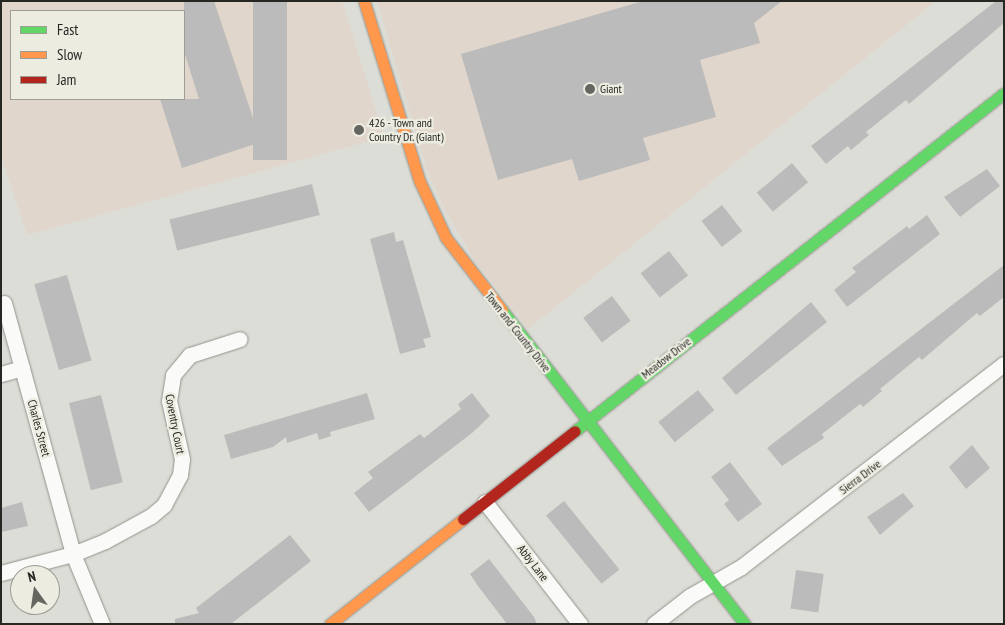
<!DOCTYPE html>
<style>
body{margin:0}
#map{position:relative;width:1005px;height:625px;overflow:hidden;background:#ddddd7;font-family:"PT Sans Narrow",sans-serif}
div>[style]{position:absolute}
.commercial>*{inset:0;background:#e1d6cb}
.building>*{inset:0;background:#bcbbbb;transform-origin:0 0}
.roads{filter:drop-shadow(0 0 1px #93938e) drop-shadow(0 0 1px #93938e)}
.street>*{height:15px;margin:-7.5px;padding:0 7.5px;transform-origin:7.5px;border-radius:7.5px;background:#fafaf9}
.fast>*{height:11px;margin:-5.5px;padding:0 5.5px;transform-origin:5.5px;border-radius:5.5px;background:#63d668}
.slow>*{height:11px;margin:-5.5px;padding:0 5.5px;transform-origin:5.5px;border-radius:5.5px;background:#ff974d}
.jam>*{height:11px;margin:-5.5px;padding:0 5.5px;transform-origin:5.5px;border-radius:5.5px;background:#b3261e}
.dots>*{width:14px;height:14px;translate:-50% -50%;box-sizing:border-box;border:2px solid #edece1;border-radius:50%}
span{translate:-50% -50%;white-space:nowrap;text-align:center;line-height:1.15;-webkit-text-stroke:4.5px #edece1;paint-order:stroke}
.poi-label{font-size:12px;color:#262622}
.left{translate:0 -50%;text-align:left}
.street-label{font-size:12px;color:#262622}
.frame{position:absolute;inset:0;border:2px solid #262622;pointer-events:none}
.legend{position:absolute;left:10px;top:10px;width:175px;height:90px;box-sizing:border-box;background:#edece1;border:1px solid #9d9d95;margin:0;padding:6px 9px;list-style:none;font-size:15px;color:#262622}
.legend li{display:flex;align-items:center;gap:10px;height:25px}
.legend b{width:25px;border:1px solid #9d9d95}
.north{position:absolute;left:10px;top:565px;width:50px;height:50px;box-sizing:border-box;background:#edece1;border:1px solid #9d9d95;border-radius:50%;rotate:346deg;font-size:14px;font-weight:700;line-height:20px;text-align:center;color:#262622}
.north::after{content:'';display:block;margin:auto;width:18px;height:22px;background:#666661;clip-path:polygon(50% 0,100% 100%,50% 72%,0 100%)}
</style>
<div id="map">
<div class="commercial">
<div style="clip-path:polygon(evenodd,1px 1px,342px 1px,384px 137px,27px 235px,1px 156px,1px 1px,11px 11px,184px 11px,184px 99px,11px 99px,11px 11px)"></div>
<div style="clip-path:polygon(377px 1px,936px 1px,528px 329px,475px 261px,446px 212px,427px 171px)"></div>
</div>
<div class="building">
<div style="clip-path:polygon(184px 1px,214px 1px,261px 142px,182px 168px,160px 99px,199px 99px,184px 51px)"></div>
<div style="left:253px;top:1px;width:34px;height:159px"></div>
<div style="clip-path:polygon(643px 1px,782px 1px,754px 23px,760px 43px,700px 60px,716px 117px,643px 138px,650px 160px,579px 181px,572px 159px,498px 180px,461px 54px)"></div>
<div style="clip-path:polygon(996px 1px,1004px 1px,1004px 23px,909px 104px,906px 100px,866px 132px,869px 135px,851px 150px,848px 146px,826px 164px,811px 146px)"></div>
<div style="left:792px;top:163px;width:25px;height:46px;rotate:50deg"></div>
<div style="clip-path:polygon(987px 169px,1000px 186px,960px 217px,944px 197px)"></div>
<div style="left:312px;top:184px;width:32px;height:147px;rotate:76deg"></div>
<div style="left:722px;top:205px;width:33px;height:26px;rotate:52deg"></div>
<div style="clip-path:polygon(927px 215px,940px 234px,847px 307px,834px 290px,856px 272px,852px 268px,907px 226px,909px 229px)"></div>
<div style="clip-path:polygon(394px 232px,396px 242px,403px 240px,431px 337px,423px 339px,426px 347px,400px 354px,370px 239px)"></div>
<div style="left:669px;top:251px;width:31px;height:36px;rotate:52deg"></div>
<div style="clip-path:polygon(1004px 265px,1004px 297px,980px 316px,977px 313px,922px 360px,919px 357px,880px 389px,882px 391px,863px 407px,860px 404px,822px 434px,824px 438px,782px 466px,767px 448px)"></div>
<div style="left:67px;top:275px;width:89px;height:34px;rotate:74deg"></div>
<div style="left:612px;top:296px;width:31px;height:36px;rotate:53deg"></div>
<div style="clip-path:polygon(811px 302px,827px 322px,736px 395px,722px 378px)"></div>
<div style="left:698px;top:390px;width:26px;height:51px;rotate:51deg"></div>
<div style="clip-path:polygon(367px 393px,375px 419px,330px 432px,331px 436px,319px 440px,317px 433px,287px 443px,286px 437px,273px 447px,231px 459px,224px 435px)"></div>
<div style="clip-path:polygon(472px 393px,490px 416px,472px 433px,369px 512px,354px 493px,373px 478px,368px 472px,420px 434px,424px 438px,461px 409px,458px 404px)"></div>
<div style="left:101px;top:395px;width:90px;height:33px;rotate:76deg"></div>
<div style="clip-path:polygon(972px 445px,990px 468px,966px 489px,949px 467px)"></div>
<div style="clip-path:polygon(730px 462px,762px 504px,738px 522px,724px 504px,729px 500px,711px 477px)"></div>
<div style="clip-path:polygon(903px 493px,914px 506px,880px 535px,867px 517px)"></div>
<div style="left:564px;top:501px;width:88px;height:23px;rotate:51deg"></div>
<div style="clip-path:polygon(22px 502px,28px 526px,1px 532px,1px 508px)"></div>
<div style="clip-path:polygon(290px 535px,311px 561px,231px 624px,175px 624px,175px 619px,199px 613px,196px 608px)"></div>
<div style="clip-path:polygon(489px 559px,534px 617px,537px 624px,507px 624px,478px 586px,470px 574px)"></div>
<div style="left:796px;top:570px;width:28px;height:39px;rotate:8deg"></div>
</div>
<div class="roads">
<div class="street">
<div style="left:4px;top:303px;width:260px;rotate:74.6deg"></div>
<div style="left:73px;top:554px;width:76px;rotate:67.5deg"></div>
<div style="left:1px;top:374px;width:22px;rotate:-16deg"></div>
<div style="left:485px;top:502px;width:155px;rotate:52.1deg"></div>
<div style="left:1px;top:573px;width:74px;rotate:-14.8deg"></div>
<div style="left:73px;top:554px;width:35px;rotate:-22deg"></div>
<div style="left:105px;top:541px;width:52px;rotate:-28.5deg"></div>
<div style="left:151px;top:516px;width:17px;rotate:-40deg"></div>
<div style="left:164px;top:505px;width:34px;rotate:-62deg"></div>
<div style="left:180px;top:475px;width:16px;rotate:-83deg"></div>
<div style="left:182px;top:459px;width:59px;rotate:-102.6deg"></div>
<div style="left:169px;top:401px;width:26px;rotate:-81deg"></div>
<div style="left:173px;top:375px;width:26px;rotate:-50deg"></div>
<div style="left:190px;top:355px;width:52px;rotate:-17.7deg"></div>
<div style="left:654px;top:624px;width:46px;rotate:-37.9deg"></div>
<div style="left:690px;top:596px;width:59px;rotate:-29.6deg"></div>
<div style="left:741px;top:567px;width:332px;rotate:-37.7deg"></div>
</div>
<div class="fast">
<div style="left:502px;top:310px;width:397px;rotate:52.3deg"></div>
<div style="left:575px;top:431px;width:546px;rotate:-38.23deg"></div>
</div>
<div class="slow">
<div style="left:364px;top:1px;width:187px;rotate:72.9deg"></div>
<div style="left:419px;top:180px;width:64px;rotate:65deg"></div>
<div style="left:446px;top:238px;width:91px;rotate:52.1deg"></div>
<div style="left:330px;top:624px;width:169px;rotate:-38.3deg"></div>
</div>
<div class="jam">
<div style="left:463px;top:519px;width:142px;rotate:-38.2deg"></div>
</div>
</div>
<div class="dots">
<div style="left:590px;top:89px;background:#666661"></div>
<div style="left:359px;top:130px;background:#666661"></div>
</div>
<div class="poi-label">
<span class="left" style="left:600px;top:89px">Giant</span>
<span class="left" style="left:369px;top:130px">426 - Town and<br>Country Dr. (Giant)</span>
</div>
<div class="street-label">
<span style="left:518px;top:332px;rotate:52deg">Town and Country Drive</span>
<span style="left:666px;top:358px;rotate:-38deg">Meadow Drive</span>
<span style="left:175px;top:424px;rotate:79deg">Coventry Court</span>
<span style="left:39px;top:428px;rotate:75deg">Charles Street</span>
<span style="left:860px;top:477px;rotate:-37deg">Sierra Drive</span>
<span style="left:533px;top:563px;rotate:52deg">Abby Lane</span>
</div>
<div class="frame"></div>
<ul class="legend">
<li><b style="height:6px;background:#63d668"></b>Fast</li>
<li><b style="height:6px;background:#ff974d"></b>Slow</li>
<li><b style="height:6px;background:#b3261e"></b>Jam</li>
</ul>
<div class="north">N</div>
</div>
